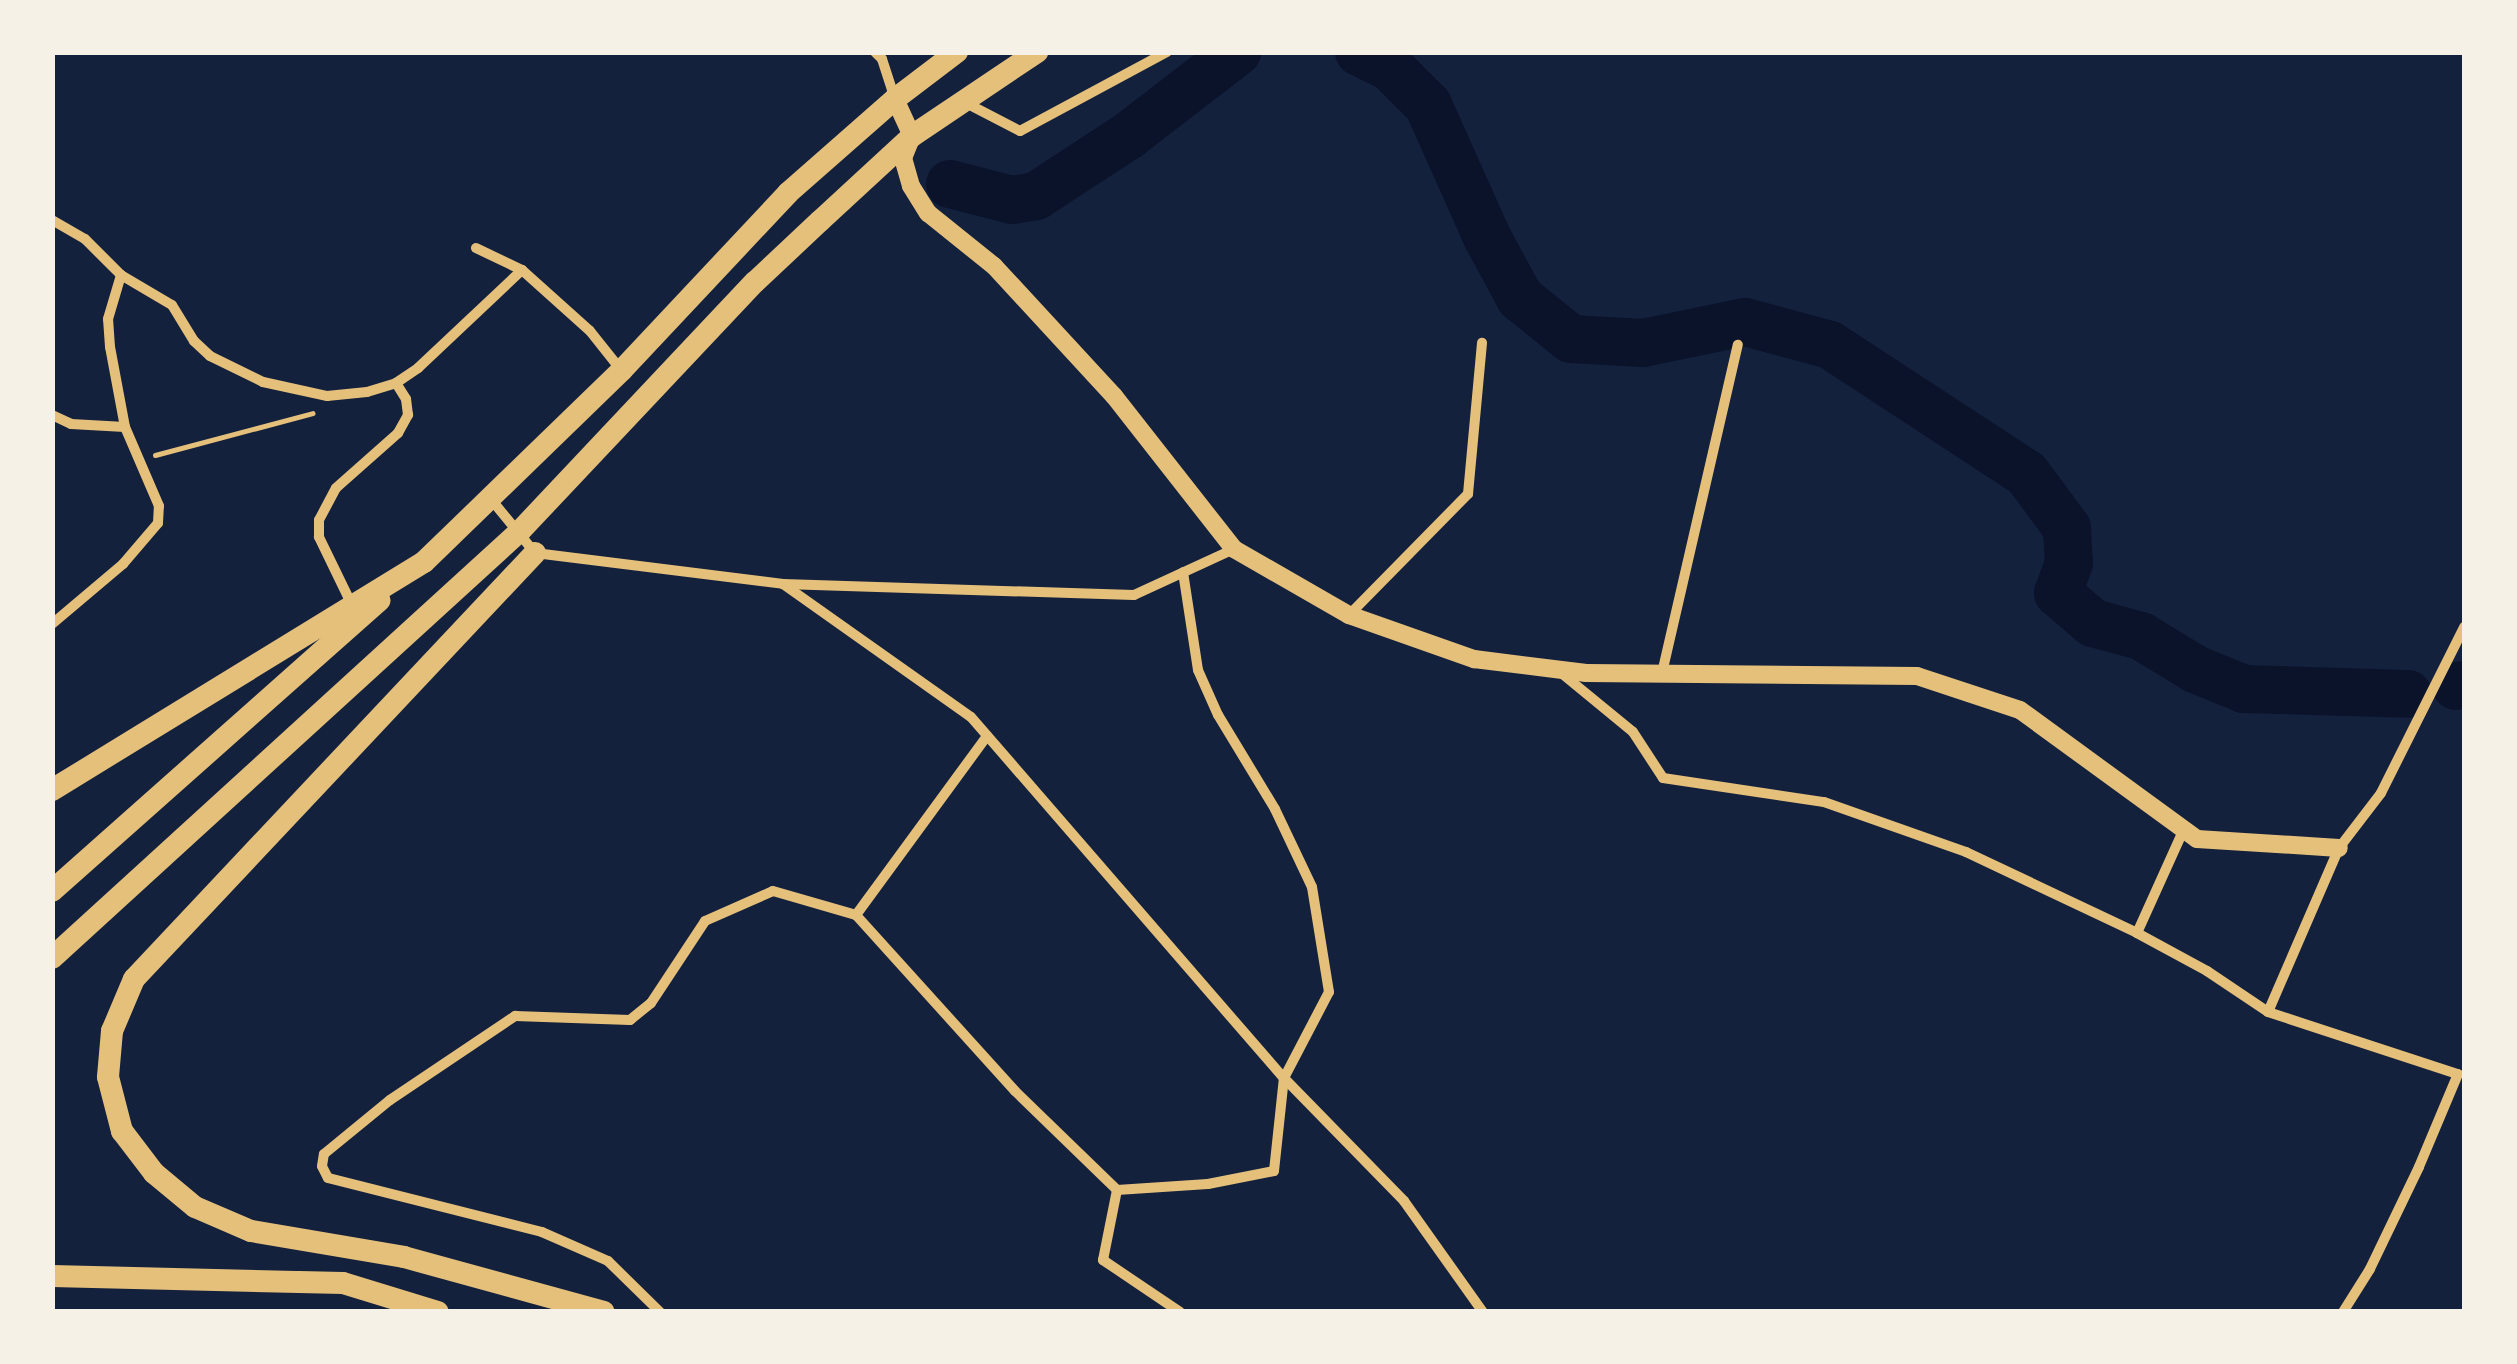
<!DOCTYPE html>
<style>
body{margin:0}
#map{position:relative;width:2517px;height:1364px;overflow:hidden;background:#14213d;font-family:Signika,sans-serif}
div>[style]{position:absolute}
.river>*{height:48px;margin:-24px;padding:0 24px;transform-origin:24px;border-radius:24px;background:#0b132b}
.path>*{height:5px;margin:-2.5px;padding:0 2.5px;transform-origin:2.5px;border-radius:2.5px;background:#e5c07b}
.minor>*{height:10px;margin:-5px;padding:0 5px;transform-origin:5px;border-radius:5px;background:#e5c07b}
.tertiary>*{height:18px;margin:-9px;padding:0 9px;transform-origin:9px;border-radius:9px;background:#e5c07b}
.primary>*{height:22px;margin:-11px;padding:0 11px;transform-origin:11px;border-radius:11px;background:#e5c07b}
span{translate:-50% -50%;white-space:nowrap;text-align:center;line-height:1.15;-webkit-text-stroke:10px #f6f1e7;paint-order:stroke}
.frame{position:absolute;inset:0;border:55px solid #f6f1e7;pointer-events:none}
</style>
<div id="map">
<div class="river">
<div style="left:1359px;top:52px;width:34px;rotate:26deg"></div>
<div style="left:1390px;top:67px;width:54px;rotate:45deg"></div>
<div style="left:1428px;top:105px;width:145px;rotate:65.9deg"></div>
<div style="left:1487px;top:237px;width:69px;rotate:61.6deg"></div>
<div style="left:1520px;top:298px;width:65px;rotate:38.8deg"></div>
<div style="left:1571px;top:339px;width:72px;rotate:3.2deg"></div>
<div style="left:1643px;top:343px;width:104px;rotate:-11.6deg"></div>
<div style="left:1745px;top:322px;width:88px;rotate:15.1deg"></div>
<div style="left:1830px;top:345px;width:235px;rotate:33.2deg"></div>
<div style="left:2027px;top:474px;width:67px;rotate:53.5deg"></div>
<div style="left:2067px;top:528px;width:35px;rotate:87deg"></div>
<div style="left:2069px;top:563px;width:32px;rotate:110deg"></div>
<div style="left:2058px;top:593px;width:46px;rotate:40.6deg"></div>
<div style="left:2093px;top:623px;width:50px;rotate:15.2deg"></div>
<div style="left:2141px;top:636px;width:63px;rotate:31.4deg"></div>
<div style="left:2195px;top:669px;width:53px;rotate:22.2deg"></div>
<div style="left:2244px;top:689px;width:164px;rotate:1.7deg"></div>
<div style="left:950px;top:184px;width:64px;rotate:14.5deg"></div>
<div style="left:1012px;top:200px;width:24px;rotate:-9deg"></div>
<div style="left:1036px;top:196px;width:110px;rotate:-33.1deg"></div>
<div style="left:1128px;top:136px;width:138px;rotate:-37.6deg"></div>
<div style="left:2456px;top:686px;width:8px;rotate:-7deg"></div>
</div>
<div class="path">
<div style="left:155px;top:455px;width:163px;rotate:-14.9deg"></div>
</div>
<div class="minor">
<div style="left:875px;top:52px;width:10px;rotate:45deg"></div>
<div style="left:882px;top:59px;width:42px;rotate:72deg"></div>
<div style="left:966px;top:103px;width:61px;rotate:27.4deg"></div>
<div style="left:1020px;top:131px;width:167px;rotate:-28.3deg"></div>
<div style="left:52px;top:220px;width:38px;rotate:30deg"></div>
<div style="left:85px;top:239px;width:51px;rotate:45deg"></div>
<div style="left:121px;top:275px;width:59px;rotate:30.5deg"></div>
<div style="left:172px;top:305px;width:42px;rotate:58.6deg"></div>
<div style="left:194px;top:341px;width:22px;rotate:43deg"></div>
<div style="left:210px;top:356px;width:59px;rotate:26.1deg"></div>
<div style="left:263px;top:382px;width:66px;rotate:12.3deg"></div>
<div style="left:327px;top:396px;width:40px;rotate:-5.7deg"></div>
<div style="left:367px;top:392px;width:30px;rotate:-17deg"></div>
<div style="left:396px;top:383px;width:27px;rotate:-34deg"></div>
<div style="left:418px;top:368px;width:143px;rotate:-43.3deg"></div>
<div style="left:476px;top:248px;width:51px;rotate:25.6deg"></div>
<div style="left:522px;top:270px;width:91px;rotate:41.9deg"></div>
<div style="left:590px;top:331px;width:50px;rotate:51.5deg"></div>
<div style="left:52px;top:415px;width:21px;rotate:25deg"></div>
<div style="left:71px;top:424px;width:54px;rotate:3.2deg"></div>
<div style="left:490px;top:498px;width:71px;rotate:50.7deg"></div>
<div style="left:535px;top:553px;width:250px;rotate:7.1deg"></div>
<div style="left:783px;top:584px;width:351px;rotate:1.8deg"></div>
<div style="left:1134px;top:595px;width:110px;rotate:-24.7deg"></div>
<div style="left:783px;top:584px;width:230px;rotate:35.3deg"></div>
<div style="left:971px;top:717px;width:478px;rotate:49.1deg"></div>
<div style="left:1284px;top:1078px;width:172px;rotate:45.7deg"></div>
<div style="left:1404px;top:1201px;width:136px;rotate:54.6deg"></div>
<div style="left:352px;top:605px;width:76px;rotate:-115.9deg"></div>
<div style="left:319px;top:537px;width:17px;rotate:-90deg"></div>
<div style="left:319px;top:520px;width:36px;rotate:-62deg"></div>
<div style="left:336px;top:488px;width:83px;rotate:-41.6deg"></div>
<div style="left:398px;top:433px;width:21px;rotate:-61deg"></div>
<div style="left:408px;top:415px;width:16px;rotate:-97deg"></div>
<div style="left:406px;top:399px;width:19px;rotate:-122deg"></div>
<div style="left:1349px;top:615px;width:170px;rotate:-45.5deg"></div>
<div style="left:1468px;top:494px;width:152px;rotate:-84.7deg"></div>
<div style="left:52px;top:624px;width:93px;rotate:-40.2deg"></div>
<div style="left:123px;top:564px;width:54px;rotate:-49.5deg"></div>
<div style="left:158px;top:523px;width:17px;rotate:-87deg"></div>
<div style="left:159px;top:506px;width:86px;rotate:-113.3deg"></div>
<div style="left:125px;top:427px;width:81px;rotate:-100.6deg"></div>
<div style="left:110px;top:347px;width:28px;rotate:-94deg"></div>
<div style="left:108px;top:319px;width:46px;rotate:-73.5deg"></div>
<div style="left:1560px;top:672px;width:94px;rotate:39.4deg"></div>
<div style="left:1633px;top:732px;width:55px;rotate:56.9deg"></div>
<div style="left:1663px;top:778px;width:163px;rotate:8.5deg"></div>
<div style="left:1824px;top:802px;width:151px;rotate:19.4deg"></div>
<div style="left:1966px;top:852px;width:189px;rotate:25.3deg"></div>
<div style="left:2137px;top:933px;width:80px;rotate:28.5deg"></div>
<div style="left:2207px;top:971px;width:73px;rotate:33.9deg"></div>
<div style="left:2268px;top:1012px;width:200px;rotate:18.1deg"></div>
<div style="left:2458px;top:1074px;width:101px;rotate:112.8deg"></div>
<div style="left:2419px;top:1167px;width:113px;rotate:115.7deg"></div>
<div style="left:2370px;top:1269px;width:51px;rotate:122.1deg"></div>
<div style="left:1662px;top:673px;width:337px;rotate:-77deg"></div>
<div style="left:856px;top:915px;width:237px;rotate:47.9deg"></div>
<div style="left:1015px;top:1091px;width:142px;rotate:44.1deg"></div>
<div style="left:2137px;top:933px;width:114px;rotate:-65.7deg"></div>
<div style="left:2268px;top:1012px;width:179px;rotate:-66.6deg"></div>
<div style="left:2339px;top:848px;width:69px;rotate:-52.6deg"></div>
<div style="left:2381px;top:793px;width:186px;rotate:-63.4deg"></div>
<div style="left:660px;top:1312px;width:73px;rotate:-135.6deg"></div>
<div style="left:608px;top:1261px;width:72px;rotate:-156.3deg"></div>
<div style="left:542px;top:1232px;width:221px;rotate:-165.8deg"></div>
<div style="left:328px;top:1178px;width:13px;rotate:-117deg"></div>
<div style="left:322px;top:1166px;width:12px;rotate:-81deg"></div>
<div style="left:324px;top:1154px;width:85px;rotate:-39.3deg"></div>
<div style="left:390px;top:1100px;width:151px;rotate:-33.9deg"></div>
<div style="left:515px;top:1016px;width:115px;rotate:2deg"></div>
<div style="left:630px;top:1020px;width:27px;rotate:-39deg"></div>
<div style="left:651px;top:1003px;width:98px;rotate:-56.6deg"></div>
<div style="left:705px;top:921px;width:74px;rotate:-23.8deg"></div>
<div style="left:773px;top:891px;width:86px;rotate:16.1deg"></div>
<div style="left:856px;top:915px;width:222px;rotate:-53.8deg"></div>
<div style="left:1180px;top:1312px;width:93px;rotate:-146deg"></div>
<div style="left:1103px;top:1260px;width:71px;rotate:-78.7deg"></div>
<div style="left:1117px;top:1190px;width:91px;rotate:-3.8deg"></div>
<div style="left:1208px;top:1184px;width:67px;rotate:-11.1deg"></div>
<div style="left:1274px;top:1171px;width:94px;rotate:-83.9deg"></div>
<div style="left:1284px;top:1078px;width:97px;rotate:-62.4deg"></div>
<div style="left:1329px;top:992px;width:106px;rotate:-99.2deg"></div>
<div style="left:1312px;top:887px;width:86px;rotate:-115.4deg"></div>
<div style="left:1275px;top:809px;width:110px;rotate:-121.2deg"></div>
<div style="left:1218px;top:715px;width:49px;rotate:-114deg"></div>
<div style="left:1198px;top:670px;width:99px;rotate:-98.7deg"></div>
</div>
<div class="tertiary">
<div style="left:895px;top:99px;width:41px;rotate:65.3deg"></div>
<div style="left:912px;top:136px;width:24px;rotate:112deg"></div>
<div style="left:903px;top:158px;width:29px;rotate:74deg"></div>
<div style="left:911px;top:186px;width:32px;rotate:58deg"></div>
<div style="left:928px;top:213px;width:85px;rotate:38.8deg"></div>
<div style="left:994px;top:266px;width:177px;rotate:47.3deg"></div>
<div style="left:1114px;top:396px;width:194px;rotate:51.9deg"></div>
<div style="left:1234px;top:549px;width:133px;rotate:29.9deg"></div>
<div style="left:1349px;top:615px;width:133px;rotate:19.4deg"></div>
<div style="left:1474px;top:659px;width:113px;rotate:7.1deg"></div>
<div style="left:1586px;top:673px;width:331px;rotate:0.5deg"></div>
<div style="left:1917px;top:676px;width:108px;rotate:18.3deg"></div>
<div style="left:2020px;top:710px;width:219px;rotate:36.1deg"></div>
<div style="left:2197px;top:839px;width:142px;rotate:3.6deg"></div>
</div>
<div class="primary">
<div style="left:535px;top:553px;width:585px;rotate:133.27deg"></div>
<div style="left:134px;top:979px;width:56px;rotate:112.9deg"></div>
<div style="left:112px;top:1031px;width:46px;rotate:95deg"></div>
<div style="left:108px;top:1077px;width:56px;rotate:75.5deg"></div>
<div style="left:122px;top:1131px;width:53px;rotate:52.7deg"></div>
<div style="left:154px;top:1173px;width:53px;rotate:39.7deg"></div>
<div style="left:195px;top:1207px;width:61px;rotate:23.2deg"></div>
<div style="left:251px;top:1231px;width:155px;rotate:9.6deg"></div>
<div style="left:404px;top:1257px;width:207px;rotate:15.4deg"></div>
<div style="left:52px;top:790px;width:436px;rotate:-31.5deg"></div>
<div style="left:424px;top:562px;width:276px;rotate:-44.1deg"></div>
<div style="left:622px;top:370px;width:243px;rotate:-46.8deg"></div>
<div style="left:788px;top:193px;width:142px;rotate:-41.3deg"></div>
<div style="left:895px;top:99px;width:78px;rotate:-37.2deg"></div>
<div style="left:52px;top:891px;width:438px;rotate:-41.6deg"></div>
<div style="left:52px;top:958px;width:634px;rotate:-42.38deg"></div>
<div style="left:520px;top:531px;width:342px;rotate:-46.7deg"></div>
<div style="left:755px;top:282px;width:89px;rotate:-43.2deg"></div>
<div style="left:820px;top:221px;width:125px;rotate:-42.7deg"></div>
<div style="left:912px;top:136px;width:151px;rotate:-33.9deg"></div>
<div style="left:52px;top:1276px;width:291px;rotate:1.4deg"></div>
<div style="left:343px;top:1283px;width:99px;rotate:17deg"></div>
</div>
<div class="frame"></div>
</div>
